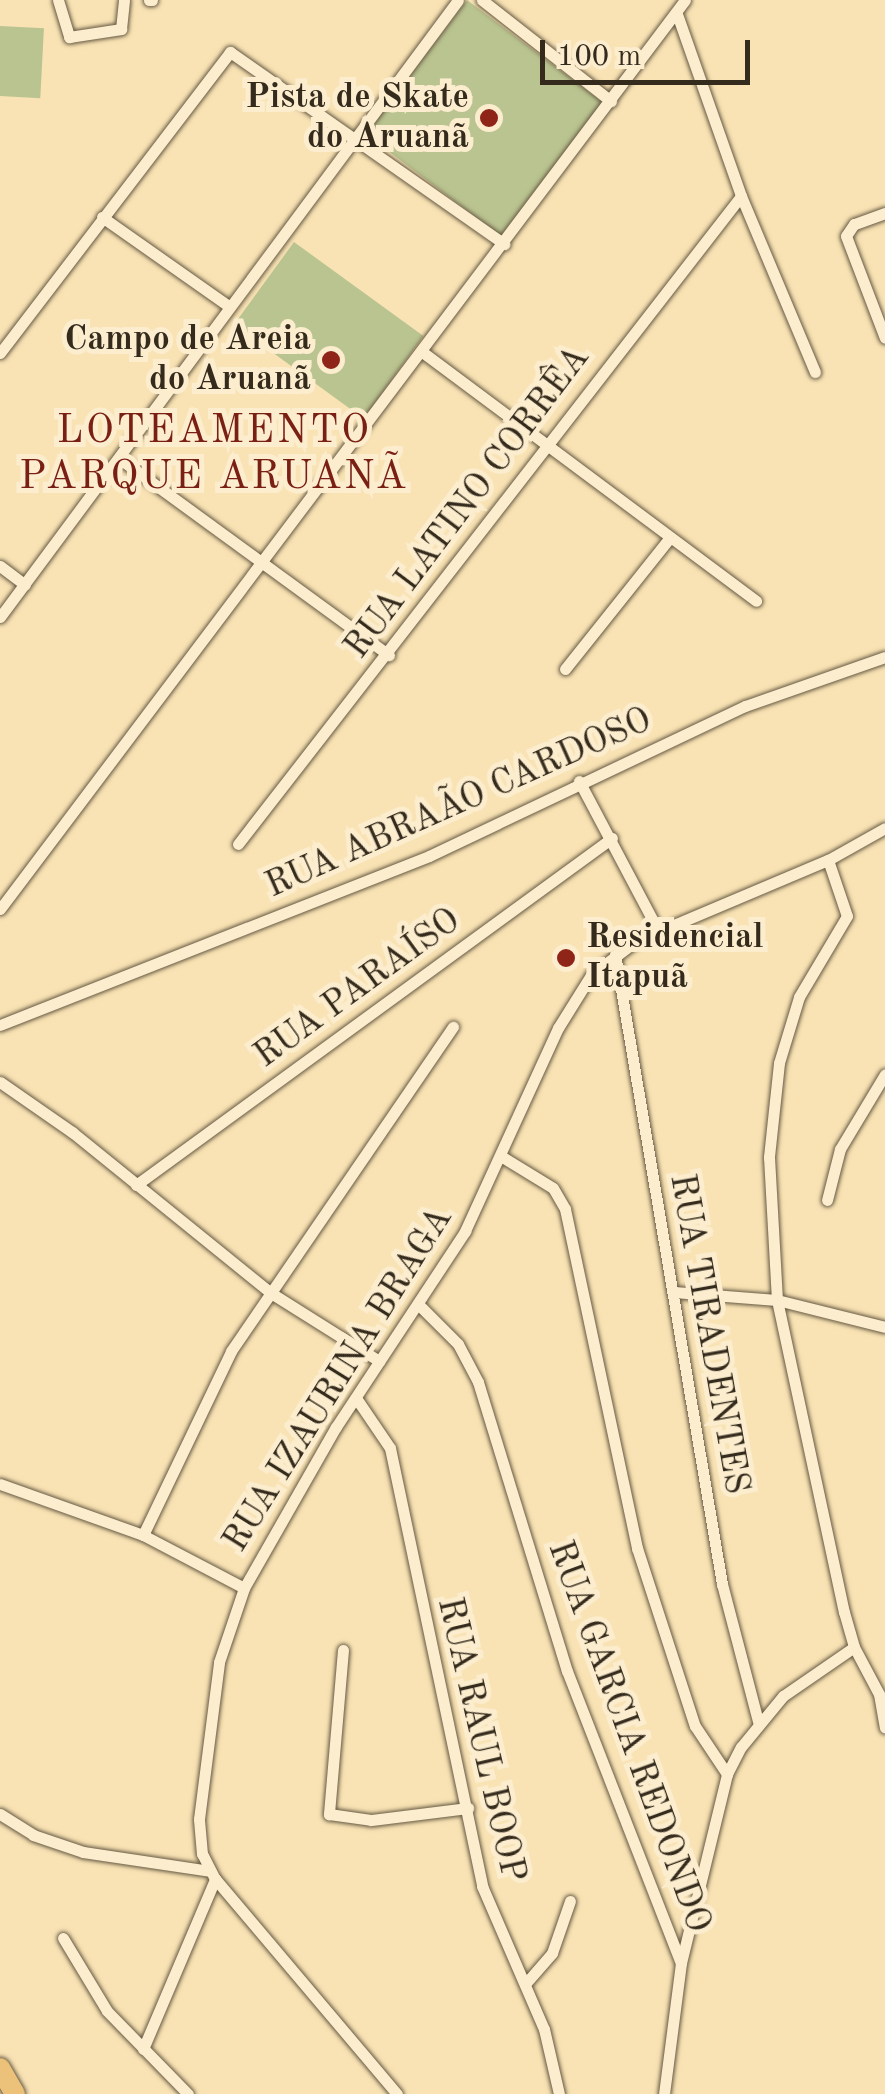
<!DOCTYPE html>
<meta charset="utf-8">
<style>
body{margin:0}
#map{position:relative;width:885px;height:2094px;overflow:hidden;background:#f9e3b4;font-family:"Old Standard TT",serif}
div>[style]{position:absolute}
.green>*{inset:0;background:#bac490;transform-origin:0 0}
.roads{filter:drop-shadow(0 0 2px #665943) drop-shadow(0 0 2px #665943)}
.street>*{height:11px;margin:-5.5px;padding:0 5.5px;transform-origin:5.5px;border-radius:5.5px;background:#fbedce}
.highway>*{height:20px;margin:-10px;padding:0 10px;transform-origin:10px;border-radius:10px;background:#ecc27a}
.dots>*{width:28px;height:28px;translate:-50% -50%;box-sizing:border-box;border:5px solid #fbedce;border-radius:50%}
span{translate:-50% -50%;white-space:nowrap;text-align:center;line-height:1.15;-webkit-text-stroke:10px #fbedce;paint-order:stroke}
.poi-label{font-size:35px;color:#352b1d;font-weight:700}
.right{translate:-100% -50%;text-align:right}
.left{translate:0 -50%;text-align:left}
.street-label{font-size:35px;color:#352b1d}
.quarter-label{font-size:40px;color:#7a1f14;letter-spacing:2.5px}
.scale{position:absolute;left:540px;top:40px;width:210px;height:45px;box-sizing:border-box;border:5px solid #352b1d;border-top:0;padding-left:12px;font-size:30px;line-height:35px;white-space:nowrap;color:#352b1d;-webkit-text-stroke:8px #fbedce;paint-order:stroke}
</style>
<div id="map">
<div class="green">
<div style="left:467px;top:0;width:171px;height:168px;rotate:37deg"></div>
<div style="left:0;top:26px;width:44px;height:70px;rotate:3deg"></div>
<div style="left:294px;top:242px;width:160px;height:102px;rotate:36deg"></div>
</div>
<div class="roads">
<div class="street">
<div style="left:58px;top:0;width:39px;rotate:73deg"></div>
<div style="left:69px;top:37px;width:53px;rotate:-8.7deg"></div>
<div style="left:121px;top:29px;width:29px;rotate:-84deg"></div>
<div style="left:149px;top:0;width:3px"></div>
<div style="left:482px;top:0;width:164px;rotate:38.1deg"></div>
<div style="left:677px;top:14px;width:193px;rotate:70.6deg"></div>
<div style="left:741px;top:196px;width:191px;rotate:67.2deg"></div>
<div style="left:885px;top:213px;width:33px;rotate:160deg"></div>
<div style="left:854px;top:224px;width:14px;rotate:124deg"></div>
<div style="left:846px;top:236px;width:109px;rotate:69.1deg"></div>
<div style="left:102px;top:217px;width:156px;rotate:35.1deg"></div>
<div style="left:421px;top:351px;width:418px;rotate:36.7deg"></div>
<div style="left:0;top:353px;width:379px;rotate:-52.6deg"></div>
<div style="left:230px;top:52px;width:335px;rotate:35deg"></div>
<div style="left:120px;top:459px;width:333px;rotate:36.1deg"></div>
<div style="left:0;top:566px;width:31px;rotate:37deg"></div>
<div style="left:0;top:617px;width:768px;rotate:-53.41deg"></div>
<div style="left:565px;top:669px;width:165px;rotate:-51.4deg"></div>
<div style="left:579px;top:781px;width:169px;rotate:62.1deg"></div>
<div style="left:238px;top:844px;width:820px;rotate:-52.18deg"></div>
<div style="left:828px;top:860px;width:59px;rotate:71.3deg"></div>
<div style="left:847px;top:916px;width:94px;rotate:120.7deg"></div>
<div style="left:799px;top:997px;width:69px;rotate:106.9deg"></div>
<div style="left:779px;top:1063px;width:95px;rotate:96.1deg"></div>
<div style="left:769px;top:1157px;width:143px;rotate:86.8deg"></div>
<div style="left:777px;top:1300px;width:319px;rotate:77.9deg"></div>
<div style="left:844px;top:1612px;width:36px;rotate:74deg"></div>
<div style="left:854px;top:1647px;width:53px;rotate:62deg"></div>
<div style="left:879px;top:1694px;width:34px;rotate:80deg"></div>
<div style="left:0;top:909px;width:1138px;rotate:-53deg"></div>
<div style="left:615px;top:954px;width:639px;rotate:80.36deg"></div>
<div style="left:722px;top:1584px;width:142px;rotate:75.3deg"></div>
<div style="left:0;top:1025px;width:461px;rotate:-21.5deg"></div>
<div style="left:429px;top:856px;width:350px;rotate:-25.4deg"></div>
<div style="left:745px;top:706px;width:148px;rotate:-19.3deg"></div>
<div style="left:0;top:1082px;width:88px;rotate:34.8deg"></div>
<div style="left:72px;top:1132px;width:256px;rotate:39deg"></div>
<div style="left:271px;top:1293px;width:128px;rotate:32.2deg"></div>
<div style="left:504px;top:1158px;width:57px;rotate:31.5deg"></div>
<div style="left:553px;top:1188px;width:24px;rotate:60deg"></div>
<div style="left:565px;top:1209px;width:347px;rotate:78deg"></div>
<div style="left:637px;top:1548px;width:187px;rotate:72deg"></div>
<div style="left:695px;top:1726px;width:58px;rotate:56.3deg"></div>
<div style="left:136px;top:1185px;width:589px;rotate:-36.09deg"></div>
<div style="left:827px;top:1200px;width:53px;rotate:-75.7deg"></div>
<div style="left:840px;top:1149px;width:87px;rotate:-59deg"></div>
<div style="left:674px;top:1292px;width:103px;rotate:4.4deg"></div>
<div style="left:777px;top:1300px;width:111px;rotate:14deg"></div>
<div style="left:419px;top:1305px;width:55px;rotate:45deg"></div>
<div style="left:458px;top:1344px;width:43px;rotate:62.2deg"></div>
<div style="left:478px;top:1382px;width:302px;rotate:72.9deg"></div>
<div style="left:567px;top:1671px;width:313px;rotate:68.7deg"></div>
<div style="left:681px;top:1963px;width:132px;rotate:97.4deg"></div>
<div style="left:356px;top:1398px;width:60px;rotate:55.8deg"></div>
<div style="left:390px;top:1448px;width:448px;rotate:78.1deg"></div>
<div style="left:482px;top:1886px;width:156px;rotate:66.6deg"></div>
<div style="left:544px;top:2029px;width:67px;rotate:77deg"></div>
<div style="left:0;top:1484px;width:152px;rotate:19.6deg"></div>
<div style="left:143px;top:1535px;width:114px;rotate:27.7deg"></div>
<div style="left:143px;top:1535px;width:204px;rotate:-64.4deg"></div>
<div style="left:231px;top:1351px;width:393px;rotate:-55.6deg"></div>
<div style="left:343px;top:1650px;width:165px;rotate:94.9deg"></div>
<div style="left:329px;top:1814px;width:42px;rotate:8.1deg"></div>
<div style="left:371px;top:1820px;width:98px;rotate:-7.1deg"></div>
<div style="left:0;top:1814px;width:39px;rotate:32deg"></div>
<div style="left:33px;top:1835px;width:53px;rotate:18.8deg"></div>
<div style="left:83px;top:1852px;width:128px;rotate:8.5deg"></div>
<div style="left:63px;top:1938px;width:85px;rotate:58.9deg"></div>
<div style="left:107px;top:2011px;width:116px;rotate:45.7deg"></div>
<div style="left:681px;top:1963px;width:195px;rotate:-76.3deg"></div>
<div style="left:727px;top:1774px;width:30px;rotate:-63deg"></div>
<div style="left:741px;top:1747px;width:66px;rotate:-50.5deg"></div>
<div style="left:783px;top:1696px;width:86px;rotate:-34.6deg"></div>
<div style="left:526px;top:1983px;width:40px;rotate:-49deg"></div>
<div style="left:552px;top:1953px;width:55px;rotate:-70.9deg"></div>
<div style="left:143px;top:2049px;width:185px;rotate:-67deg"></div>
<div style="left:397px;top:2094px;width:282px;rotate:-130.2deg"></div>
<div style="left:215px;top:1879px;width:28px;rotate:-117deg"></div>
<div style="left:202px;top:1854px;width:35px;rotate:-95deg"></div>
<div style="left:199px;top:1819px;width:158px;rotate:-82.7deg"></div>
<div style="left:219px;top:1662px;width:78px;rotate:-71.3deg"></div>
<div style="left:244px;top:1588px;width:185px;rotate:-60.3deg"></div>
<div style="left:336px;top:1427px;width:235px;rotate:-56.6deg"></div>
<div style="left:465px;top:1231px;width:223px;rotate:-65.4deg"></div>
<div style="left:558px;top:1028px;width:62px;rotate:-58.1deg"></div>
<div style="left:591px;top:975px;width:56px;rotate:-37.1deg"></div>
<div style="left:636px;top:941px;width:208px;rotate:-22.9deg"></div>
<div style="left:828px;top:860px;width:65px;rotate:-29.3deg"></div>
</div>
<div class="highway">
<div style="left:0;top:2068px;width:30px;rotate:60deg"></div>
</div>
</div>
<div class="dots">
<div style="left:489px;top:118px;background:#8f2418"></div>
<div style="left:331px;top:360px;background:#8f2418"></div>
<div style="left:566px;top:958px;background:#8f2418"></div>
</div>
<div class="poi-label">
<span class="right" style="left:469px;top:118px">Pista de Skate<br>do Aruanã</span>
<span class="right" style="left:311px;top:360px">Campo de Areia<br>do Aruanã</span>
<span class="left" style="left:586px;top:958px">Residencial<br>Itapuã</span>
</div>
<div class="street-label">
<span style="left:468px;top:503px;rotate:-53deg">RUA LATINO CORRÊA</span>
<span style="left:459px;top:804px;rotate:-24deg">RUA ABRAÃO CARDOSO</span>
<span style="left:358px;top:989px;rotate:-36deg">RUA PARAÍSO</span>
<span style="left:708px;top:1334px;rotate:80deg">RUA TIRADENTES</span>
<span style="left:339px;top:1380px;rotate:-58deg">RUA IZAURINA BRAGA</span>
<span style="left:628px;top:1737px;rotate:70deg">RUA GARCIA REDONDO</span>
<span style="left:480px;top:1740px;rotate:77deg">RUA RAUL BOOP</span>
</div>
<div class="quarter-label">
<span style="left:214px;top:455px">LOTEAMENTO<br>PARQUE ARUANÃ</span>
</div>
<div class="scale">100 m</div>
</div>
